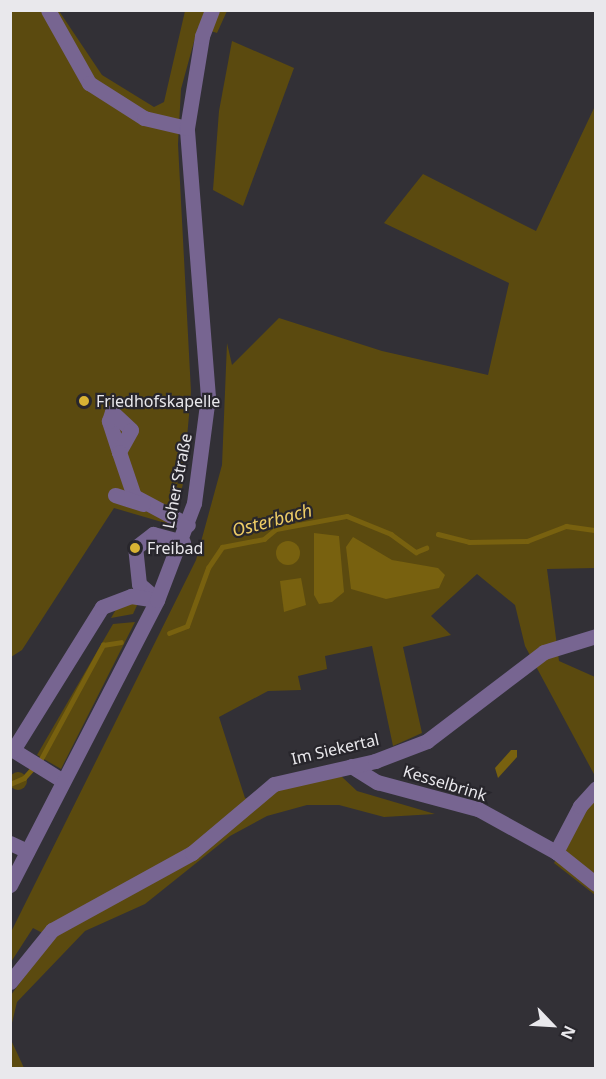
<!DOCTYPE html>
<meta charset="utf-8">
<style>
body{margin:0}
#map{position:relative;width:606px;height:1079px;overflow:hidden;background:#323036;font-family:"Noto Sans",sans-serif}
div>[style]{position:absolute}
.green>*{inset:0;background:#5b4a0f}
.round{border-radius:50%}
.water>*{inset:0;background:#78610f}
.stream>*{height:4.5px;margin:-2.25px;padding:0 2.25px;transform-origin:2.25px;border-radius:2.25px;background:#78610f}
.minor>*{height:15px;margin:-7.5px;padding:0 7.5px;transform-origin:7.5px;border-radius:7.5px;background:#776591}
.dots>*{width:16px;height:16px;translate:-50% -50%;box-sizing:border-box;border:3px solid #28262c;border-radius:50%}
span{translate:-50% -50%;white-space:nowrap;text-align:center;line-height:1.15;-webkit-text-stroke:4.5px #28262c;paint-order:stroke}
.poi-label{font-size:16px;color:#e9e8ec}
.left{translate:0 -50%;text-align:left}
.street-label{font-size:16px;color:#e9e8ec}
.water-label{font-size:18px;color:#ec6;font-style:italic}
.frame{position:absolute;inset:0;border:12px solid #e9e8ec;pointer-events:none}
.north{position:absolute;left:522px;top:995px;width:60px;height:60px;-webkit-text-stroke:4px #28262c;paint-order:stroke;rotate:115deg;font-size:16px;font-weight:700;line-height:24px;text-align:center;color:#e9e8ec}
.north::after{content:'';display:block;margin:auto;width:21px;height:27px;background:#e9e8ec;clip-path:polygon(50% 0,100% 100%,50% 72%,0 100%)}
</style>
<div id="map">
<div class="green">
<div style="clip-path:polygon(10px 11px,59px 11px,102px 75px,154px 107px,164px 102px,185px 11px,227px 11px,217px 33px,198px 27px,181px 89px,178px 144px,191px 392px,183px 484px,172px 525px,114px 508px,22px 650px,11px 657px)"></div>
<div style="clip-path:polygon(232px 41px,294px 68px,243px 206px,213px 190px,219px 111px)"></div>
<div style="clip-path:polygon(595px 106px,595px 568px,547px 569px,559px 661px,595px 677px,595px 776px,525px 646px,515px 605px,477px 574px,431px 616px,451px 635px,403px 647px,422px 733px,393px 746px,372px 646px,325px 656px,327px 669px,298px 676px,301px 690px,268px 691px,219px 717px,245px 798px,258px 801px,277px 788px,341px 776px,357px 791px,435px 814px,384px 817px,339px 805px,307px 805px,267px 816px,230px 836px,145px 904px,85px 931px,17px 1002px,11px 1027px,11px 995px,52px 938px,33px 928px,11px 962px,11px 932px,196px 560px,222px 465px,227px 343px,232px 365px,279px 318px,382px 351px,488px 375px,509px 283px,384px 223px,423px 174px,536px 231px)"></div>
<div style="clip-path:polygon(139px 601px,133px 614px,111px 618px,118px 606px)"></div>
<div style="clip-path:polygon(135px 622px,61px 769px,37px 755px,113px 624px)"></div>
<div class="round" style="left:9px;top:772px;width:18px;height:18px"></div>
<div style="clip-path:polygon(595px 792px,595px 895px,554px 863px)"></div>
<div style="clip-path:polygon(11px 1040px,18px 1055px,24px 1068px,11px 1068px)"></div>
</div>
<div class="water">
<div style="clip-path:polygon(314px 533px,339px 536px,344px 592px,332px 602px,319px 604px,314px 595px)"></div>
<div style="clip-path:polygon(353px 537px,392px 560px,438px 568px,445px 575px,439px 588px,386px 599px,351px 589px,346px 547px)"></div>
<div class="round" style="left:276px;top:541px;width:24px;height:24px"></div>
<div style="clip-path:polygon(301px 578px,306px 605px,284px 612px,280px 581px)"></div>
<div style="clip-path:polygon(511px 750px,517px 750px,517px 757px,498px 778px,495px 768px)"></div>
</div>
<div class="stream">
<div style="left:438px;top:534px;width:32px;rotate:14deg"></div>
<div style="left:469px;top:542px;width:58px;rotate:-1deg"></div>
<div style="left:527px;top:541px;width:42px;rotate:-21deg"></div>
<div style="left:566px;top:526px;width:30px;rotate:8deg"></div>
<div style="left:169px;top:633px;width:19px;rotate:-21deg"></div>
<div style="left:187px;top:626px;width:62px;rotate:-70.1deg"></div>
<div style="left:208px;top:568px;width:25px;rotate:-56deg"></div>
<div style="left:222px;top:547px;width:43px;rotate:-10.8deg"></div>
<div style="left:264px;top:539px;width:16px;rotate:-40deg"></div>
<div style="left:276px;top:529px;width:72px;rotate:-10.4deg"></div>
<div style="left:347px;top:516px;width:48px;rotate:22.2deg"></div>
<div style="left:391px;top:534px;width:31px;rotate:36deg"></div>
<div style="left:416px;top:552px;width:11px;rotate:-22deg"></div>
<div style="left:10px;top:784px;width:15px;rotate:-23deg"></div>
<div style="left:24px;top:778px;width:25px;rotate:-48deg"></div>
<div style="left:41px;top:759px;width:130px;rotate:-61.5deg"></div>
<div style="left:103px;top:645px;width:18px;rotate:-9deg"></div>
</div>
<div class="minor">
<div style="left:48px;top:10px;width:84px;rotate:60.7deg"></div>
<div style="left:89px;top:83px;width:65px;rotate:32.5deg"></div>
<div style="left:144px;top:118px;width:44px;rotate:13.1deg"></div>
<div style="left:119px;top:452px;width:33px;rotate:-108deg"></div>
<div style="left:109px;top:421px;width:9px;rotate:-72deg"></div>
<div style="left:112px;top:412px;width:26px;rotate:43deg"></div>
<div style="left:131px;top:430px;width:25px;rotate:119deg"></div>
<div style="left:119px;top:452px;width:46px;rotate:71.2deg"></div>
<div style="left:134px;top:496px;width:61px;rotate:28.2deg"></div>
<div style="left:115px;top:495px;width:29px;rotate:18deg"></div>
<div style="left:154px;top:597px;width:20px;rotate:-139deg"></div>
<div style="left:139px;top:584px;width:36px;rotate:-96deg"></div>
<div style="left:135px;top:548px;width:23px;rotate:-38deg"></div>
<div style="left:153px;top:534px;width:31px;rotate:15deg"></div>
<div style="left:351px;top:766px;width:31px;rotate:32deg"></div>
<div style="left:377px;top:782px;width:105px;rotate:15deg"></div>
<div style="left:478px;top:809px;width:89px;rotate:28.9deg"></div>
<div style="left:556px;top:852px;width:51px;rotate:38.7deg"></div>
<div style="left:63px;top:781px;width:59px;rotate:-148.2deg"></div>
<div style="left:13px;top:750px;width:168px;rotate:-58.1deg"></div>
<div style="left:102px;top:607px;width:31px;rotate:-21deg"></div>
<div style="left:131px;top:596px;width:26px;rotate:9deg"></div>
<div style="left:10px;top:843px;width:19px;rotate:25deg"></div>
<div style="left:556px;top:852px;width:52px;rotate:-62.4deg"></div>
<div style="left:580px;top:806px;width:24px;rotate:-48deg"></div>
<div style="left:10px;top:885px;width:321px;rotate:-62.7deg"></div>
<div style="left:157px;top:600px;width:104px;rotate:-69.1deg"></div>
<div style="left:194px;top:503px;width:107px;rotate:-82.5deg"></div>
<div style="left:208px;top:397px;width:270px;rotate:-94.5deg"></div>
<div style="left:187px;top:128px;width:93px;rotate:-80.7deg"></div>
<div style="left:202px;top:36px;width:28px;rotate:-69deg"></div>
<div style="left:10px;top:982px;width:67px;rotate:-51.1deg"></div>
<div style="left:52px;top:930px;width:160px;rotate:-28.8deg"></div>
<div style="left:192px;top:853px;width:107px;rotate:-40.1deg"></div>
<div style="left:274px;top:784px;width:104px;rotate:-12.8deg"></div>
<div style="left:375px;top:761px;width:56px;rotate:-21deg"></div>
<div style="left:427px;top:741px;width:147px;rotate:-37.3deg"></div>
<div style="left:544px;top:652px;width:54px;rotate:-17.1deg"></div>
</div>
<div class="dots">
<div style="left:84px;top:401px;background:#d9b334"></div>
<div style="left:135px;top:548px;background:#d9b334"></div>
</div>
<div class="poi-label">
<span class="left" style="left:96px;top:401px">Friedhofskapelle</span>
<span class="left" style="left:147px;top:548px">Freibad</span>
</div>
<div class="street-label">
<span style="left:177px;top:481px;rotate:-79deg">Loher Straße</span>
<span style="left:335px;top:749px;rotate:-13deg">Im Siekertal</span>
<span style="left:445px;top:783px;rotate:17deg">Kesselbrink</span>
</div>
<div class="water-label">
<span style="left:272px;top:520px;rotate:-15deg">Osterbach</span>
</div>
<div class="frame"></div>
<div class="north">N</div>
</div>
